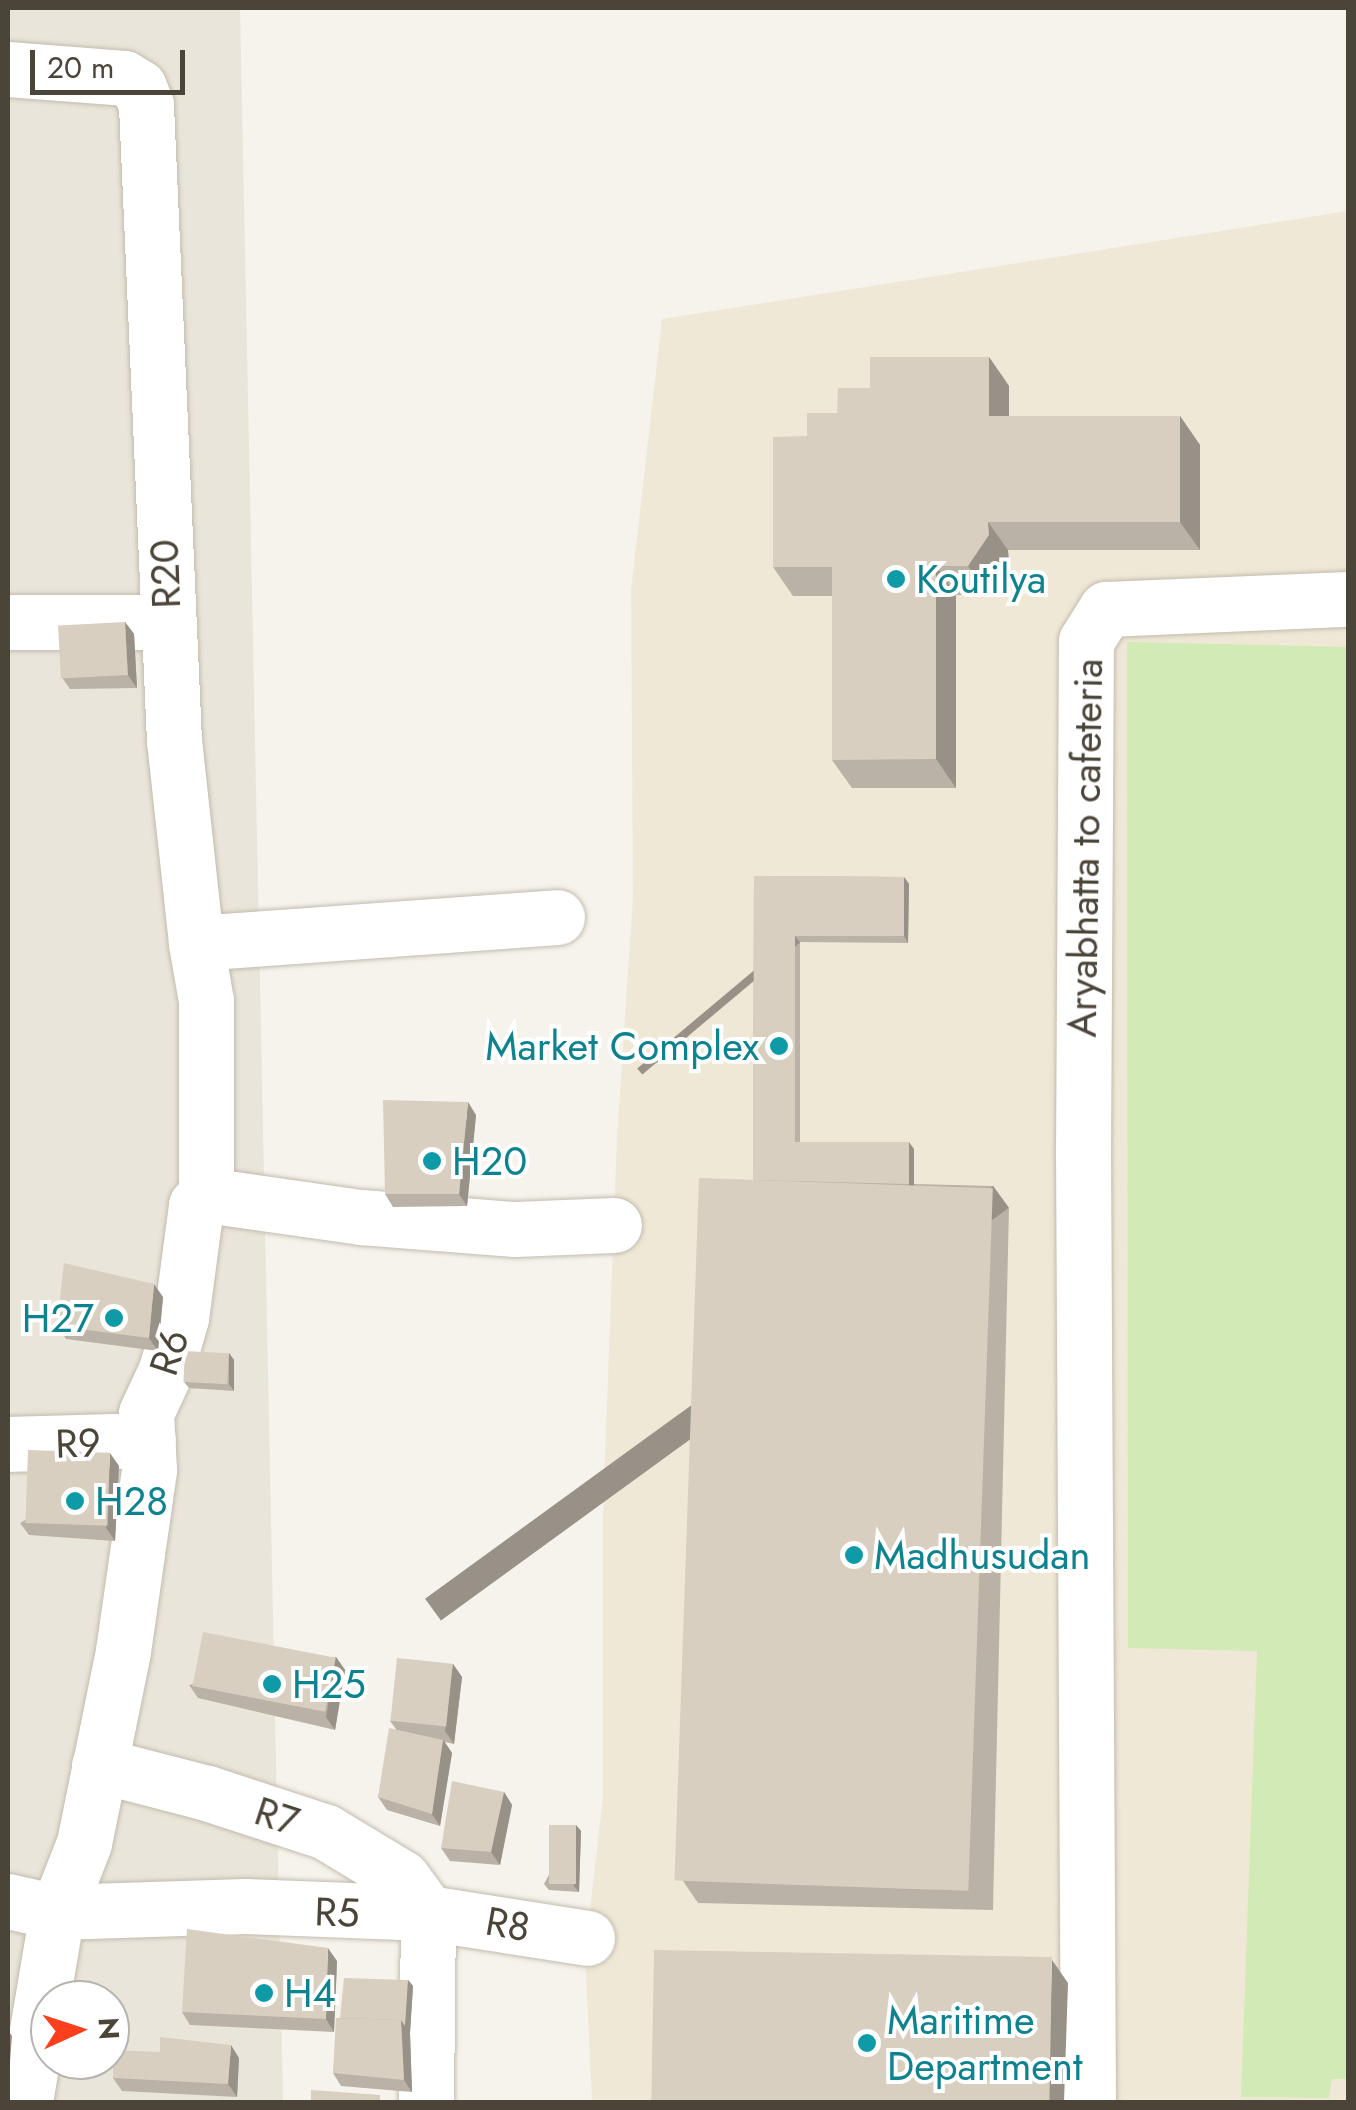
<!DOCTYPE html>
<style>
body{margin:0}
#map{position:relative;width:1356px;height:2110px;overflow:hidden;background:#f6f3ec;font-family:Jost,sans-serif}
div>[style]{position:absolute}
.residential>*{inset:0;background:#eae5da}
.education>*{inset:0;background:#efe8d6}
.green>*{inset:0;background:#d2eab5}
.roads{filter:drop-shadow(0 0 2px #c2bbae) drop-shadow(0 0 2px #c2bbae)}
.minor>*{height:55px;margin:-27.5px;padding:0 27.5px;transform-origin:27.5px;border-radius:27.5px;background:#fff}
.wall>*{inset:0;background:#bab2a6}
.shaded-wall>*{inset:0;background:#979187;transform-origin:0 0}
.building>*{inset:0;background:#d8cfc1;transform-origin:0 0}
.dots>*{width:28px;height:28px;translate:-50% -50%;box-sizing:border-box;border:5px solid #fff;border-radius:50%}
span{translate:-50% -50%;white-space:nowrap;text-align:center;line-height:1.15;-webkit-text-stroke:8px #fff;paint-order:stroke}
.street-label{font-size:40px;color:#4b4439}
.culture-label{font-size:40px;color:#0d838f}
.left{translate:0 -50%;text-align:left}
.right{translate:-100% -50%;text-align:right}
.frame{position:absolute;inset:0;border:10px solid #4b4439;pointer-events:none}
.north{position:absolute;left:30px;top:1980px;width:100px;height:100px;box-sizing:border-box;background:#fff;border:2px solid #b7b4b0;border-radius:50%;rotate:87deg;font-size:28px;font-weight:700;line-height:40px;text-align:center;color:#4b4439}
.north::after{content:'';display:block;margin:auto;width:35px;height:45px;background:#fc3f1d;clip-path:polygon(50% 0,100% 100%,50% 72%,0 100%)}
.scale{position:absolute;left:30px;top:50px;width:155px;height:45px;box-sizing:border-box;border:5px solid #4b4439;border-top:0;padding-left:12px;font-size:30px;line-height:35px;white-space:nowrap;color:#4b4439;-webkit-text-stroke:8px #fff;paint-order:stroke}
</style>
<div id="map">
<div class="residential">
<div style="clip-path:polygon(evenodd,8px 8px,240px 8px,283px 2102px,8px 2102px,8px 8px,50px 2000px,110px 2000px,110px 2060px,50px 2060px,50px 2000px)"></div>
</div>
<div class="education">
<div style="clip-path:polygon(1348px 211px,1348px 2102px,592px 2102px,585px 1952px,603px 1797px,603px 1509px,617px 1138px,633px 896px,631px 590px,662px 319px)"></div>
</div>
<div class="green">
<div style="clip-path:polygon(1127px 642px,1348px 647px,1348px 2079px,1332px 2079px,1329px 2098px,1241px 2097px,1257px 1651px,1128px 1648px)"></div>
</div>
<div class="roads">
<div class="minor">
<div style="left:8px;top:69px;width:116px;rotate:4.4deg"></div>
<div style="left:124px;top:78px;width:17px;rotate:31deg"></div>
<div style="left:139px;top:87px;width:19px;rotate:69deg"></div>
<div style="left:146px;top:105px;width:636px;rotate:87.48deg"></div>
<div style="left:174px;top:740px;width:204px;rotate:83.8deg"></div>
<div style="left:196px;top:943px;width:59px;rotate:80.2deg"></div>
<div style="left:206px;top:1001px;width:194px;rotate:90deg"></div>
<div style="left:8px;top:622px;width:158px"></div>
<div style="left:196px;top:943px;width:362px;rotate:-4.1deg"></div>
<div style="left:8px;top:1444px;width:140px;rotate:-1.6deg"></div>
<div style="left:99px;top:1765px;width:112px;rotate:14.5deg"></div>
<div style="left:207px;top:1793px;width:125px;rotate:18.1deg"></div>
<div style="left:326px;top:1832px;width:89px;rotate:31.2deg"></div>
<div style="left:402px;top:1878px;width:44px;rotate:53.4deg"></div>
<div style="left:428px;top:1913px;width:161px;rotate:8.9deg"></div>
<div style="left:8px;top:1901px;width:50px;rotate:12.7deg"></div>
<div style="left:57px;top:1912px;width:193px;rotate:99.6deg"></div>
<div style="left:426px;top:2102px;width:189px;rotate:-89.4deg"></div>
<div style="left:428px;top:1913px;width:183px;rotate:-177.8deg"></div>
<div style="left:245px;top:1906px;width:188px;rotate:178.2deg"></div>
<div style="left:57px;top:1912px;width:74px;rotate:-68.6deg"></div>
<div style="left:84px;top:1843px;width:196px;rotate:-78.5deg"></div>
<div style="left:123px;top:1651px;width:183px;rotate:-81.8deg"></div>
<div style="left:149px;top:1470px;width:57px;rotate:-93deg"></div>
<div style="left:146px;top:1413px;width:47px;rotate:-65.1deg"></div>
<div style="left:166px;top:1370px;width:54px;rotate:-73.9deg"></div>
<div style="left:181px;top:1318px;width:114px;rotate:-82.4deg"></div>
<div style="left:196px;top:1205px;width:14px;rotate:-45deg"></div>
<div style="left:206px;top:1195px;width:157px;rotate:8.1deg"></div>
<div style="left:361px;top:1217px;width:154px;rotate:4.5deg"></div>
<div style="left:515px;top:1229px;width:99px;rotate:-2.3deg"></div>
<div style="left:1088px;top:2102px;width:946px;rotate:-90.3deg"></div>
<div style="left:1083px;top:1156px;width:515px;rotate:-89.67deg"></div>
<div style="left:1086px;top:641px;width:38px;rotate:-58deg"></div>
<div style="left:1106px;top:609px;width:242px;rotate:-2.4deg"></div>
</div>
</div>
<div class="wall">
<div style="clip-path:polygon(989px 357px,1009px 386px,1009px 416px,1180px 416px,1200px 445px,1200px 550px,1008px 550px,1009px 563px,988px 595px,956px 595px,956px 788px,852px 788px,832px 760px,832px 596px,793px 596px,773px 567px,807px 436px,870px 388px)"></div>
<div style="clip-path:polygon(125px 622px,134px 634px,137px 688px,70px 689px,61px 676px)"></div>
<div style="clip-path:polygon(754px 876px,904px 877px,909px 884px,908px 943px,800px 942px,800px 1142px,914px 1149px,914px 1184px,993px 1186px,1009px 1208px,993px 1910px,698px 1903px,683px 1881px,753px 1180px)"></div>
<div style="clip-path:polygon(476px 1115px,467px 1206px,393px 1207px,385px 1194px)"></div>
<div style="clip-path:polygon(163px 1297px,158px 1351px,66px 1339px,57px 1326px)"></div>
<div style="clip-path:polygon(229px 1353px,234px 1360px,234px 1391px,189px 1388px,184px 1382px)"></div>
<div style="clip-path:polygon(119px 1466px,115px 1541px,29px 1535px,20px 1523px)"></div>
<div style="clip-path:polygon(336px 1657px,345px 1670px,335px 1730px,198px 1698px,189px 1685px)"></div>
<div style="clip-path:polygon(453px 1664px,462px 1677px,454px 1744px,445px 1742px,452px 1753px,440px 1826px,387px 1810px,378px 1797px,396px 1729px,390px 1721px)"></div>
<div style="clip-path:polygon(504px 1792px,512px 1805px,500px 1865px,450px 1861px,441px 1848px)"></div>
<div style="clip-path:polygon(576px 1825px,581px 1831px,579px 1892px,549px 1890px,544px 1884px)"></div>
<div style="clip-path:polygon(337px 1961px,334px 2032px,190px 2025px,182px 2012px)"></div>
<div style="clip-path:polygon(408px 1980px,413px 1986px,410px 2033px,412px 2092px,341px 2086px,333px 2073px,340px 2018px)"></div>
<div style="clip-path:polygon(239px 2058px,237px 2097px,122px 2091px,113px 2078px)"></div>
</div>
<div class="shaded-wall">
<div style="clip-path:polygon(989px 357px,1009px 386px,1009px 444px,989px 416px)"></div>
<div style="clip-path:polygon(1180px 416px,1200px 445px,1200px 550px,1180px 522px)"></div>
<div style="clip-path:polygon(988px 522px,1008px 550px,1009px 563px,988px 595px,968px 566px)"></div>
<div style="clip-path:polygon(936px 566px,956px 595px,956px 788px,936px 759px)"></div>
<div style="clip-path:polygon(125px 622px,134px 634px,137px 688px,128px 675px)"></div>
<div style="clip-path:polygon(904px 877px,909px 884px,908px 943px,904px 936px)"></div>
<div style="left:795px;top:936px;width:8px;height:206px;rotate:50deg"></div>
<div style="clip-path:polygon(468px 1102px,476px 1115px,467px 1206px,459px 1194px)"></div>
<div style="clip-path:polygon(909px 1142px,914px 1149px,914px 1193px,909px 1187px)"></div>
<div style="left:993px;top:1186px;width:27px;height:702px;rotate:54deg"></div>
<div style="clip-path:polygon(154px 1284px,163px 1297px,158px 1351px,149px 1338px)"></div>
<div style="clip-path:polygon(229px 1353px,234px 1360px,234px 1391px,229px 1384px)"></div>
<div style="clip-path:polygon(110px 1453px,119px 1466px,115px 1541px,106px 1528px)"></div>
<div style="clip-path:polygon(336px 1657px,345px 1670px,335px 1730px,326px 1717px)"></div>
<div style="clip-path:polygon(453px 1664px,462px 1677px,454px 1744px,445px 1731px)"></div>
<div style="clip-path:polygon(443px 1740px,452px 1753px,440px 1826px,432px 1814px)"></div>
<div style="clip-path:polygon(504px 1792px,512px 1805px,500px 1865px,491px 1852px)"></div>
<div style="clip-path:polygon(576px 1825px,581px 1831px,579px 1892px,574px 1886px)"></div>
<div style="clip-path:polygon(328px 1948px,337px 1961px,334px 2032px,326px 2019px)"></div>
<div style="clip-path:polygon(1052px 1960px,1068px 1983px,1064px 2102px,1048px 2102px)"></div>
<div style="clip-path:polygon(408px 1980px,413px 1986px,410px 2033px,412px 2092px,404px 2080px,401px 2020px)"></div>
<div style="clip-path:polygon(8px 2030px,12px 2036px,8px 2087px)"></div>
<div style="clip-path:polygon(231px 2045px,239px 2058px,237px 2097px,228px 2084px)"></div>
</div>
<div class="building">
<div style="clip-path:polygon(870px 357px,989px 357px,989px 416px,1180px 416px,1180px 522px,988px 522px,989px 535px,968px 566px,936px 566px,936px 759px,832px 760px,832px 567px,773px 567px,773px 437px,807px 436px,807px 413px,837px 413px,838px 388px,870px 388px)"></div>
<div style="left:125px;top:622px;width:53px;height:67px;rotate:87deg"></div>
<div style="clip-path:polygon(754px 876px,904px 877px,904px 936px,795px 936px,795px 1142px,909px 1142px,909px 1184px,753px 1180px)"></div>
<div style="clip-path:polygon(383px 1100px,468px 1102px,459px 1194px,385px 1194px)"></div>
<div style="left:699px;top:1178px;width:294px;height:703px;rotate:2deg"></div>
<div style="clip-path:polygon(64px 1263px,154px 1284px,149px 1338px,57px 1326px)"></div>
<div style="left:185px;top:1351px;width:44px;height:31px;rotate:3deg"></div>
<div style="left:28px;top:1450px;width:82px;height:73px;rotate:2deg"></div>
<div style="left:203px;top:1632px;width:135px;height:55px;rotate:11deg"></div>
<div style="left:397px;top:1658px;width:56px;height:63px;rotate:6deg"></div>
<div style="clip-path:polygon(389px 1728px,443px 1740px,432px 1814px,378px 1797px)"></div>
<div style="clip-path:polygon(452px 1781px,504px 1792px,491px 1852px,441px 1848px)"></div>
<div style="left:549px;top:1825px;width:27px;height:59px"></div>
<div style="clip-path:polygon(187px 1929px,328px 1948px,326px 2019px,182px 2012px)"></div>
<div style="left:654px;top:1950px;width:398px;height:152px;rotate:1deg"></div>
<div style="clip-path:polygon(344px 1978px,408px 1980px,405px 2026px,401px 2020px,340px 2018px)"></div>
<div style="clip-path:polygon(336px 2018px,401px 2020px,404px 2080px,333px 2073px)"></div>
<div style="clip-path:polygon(160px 2037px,231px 2045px,228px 2084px,113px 2078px,113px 2050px,160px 2052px)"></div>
<div style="clip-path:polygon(311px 2090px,380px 2095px,380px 2102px,311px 2102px)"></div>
</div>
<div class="dots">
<div style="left:896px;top:579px;background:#0f9aa8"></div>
<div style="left:779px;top:1046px;background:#0f9aa8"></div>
<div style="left:432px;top:1161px;background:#0f9aa8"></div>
<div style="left:114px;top:1318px;background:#0f9aa8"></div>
<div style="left:75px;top:1501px;background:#0f9aa8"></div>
<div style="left:854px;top:1555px;background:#0f9aa8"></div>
<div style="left:272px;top:1684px;background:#0f9aa8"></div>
<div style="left:264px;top:1993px;background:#0f9aa8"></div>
<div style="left:867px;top:2043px;background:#0f9aa8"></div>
</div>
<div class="street-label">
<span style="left:165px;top:574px;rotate:-92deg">R20</span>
<span style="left:1085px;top:848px;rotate:-89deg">Aryabhatta to cafeteria</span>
<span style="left:169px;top:1352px;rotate:-72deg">R6</span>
<span style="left:78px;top:1443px;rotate:-2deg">R9</span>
<span style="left:277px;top:1816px;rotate:18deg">R7</span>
<span style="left:337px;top:1912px;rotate:2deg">R5</span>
<span style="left:508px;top:1924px;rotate:10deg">R8</span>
</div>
<div class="culture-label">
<span class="left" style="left:916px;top:579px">Koutilya</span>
<span class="right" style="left:759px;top:1046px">Market Complex</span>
<span class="left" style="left:452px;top:1161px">H20</span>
<span class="right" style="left:94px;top:1318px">H27</span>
<span class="left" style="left:95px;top:1501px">H28</span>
<span class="left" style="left:874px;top:1555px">Madhusudan</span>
<span class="left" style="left:292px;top:1684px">H25</span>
<span class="left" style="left:284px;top:1993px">H4</span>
<span class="left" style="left:887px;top:2043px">Maritime<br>Department</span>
</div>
<div class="frame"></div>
<div class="north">N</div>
<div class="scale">20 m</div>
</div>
